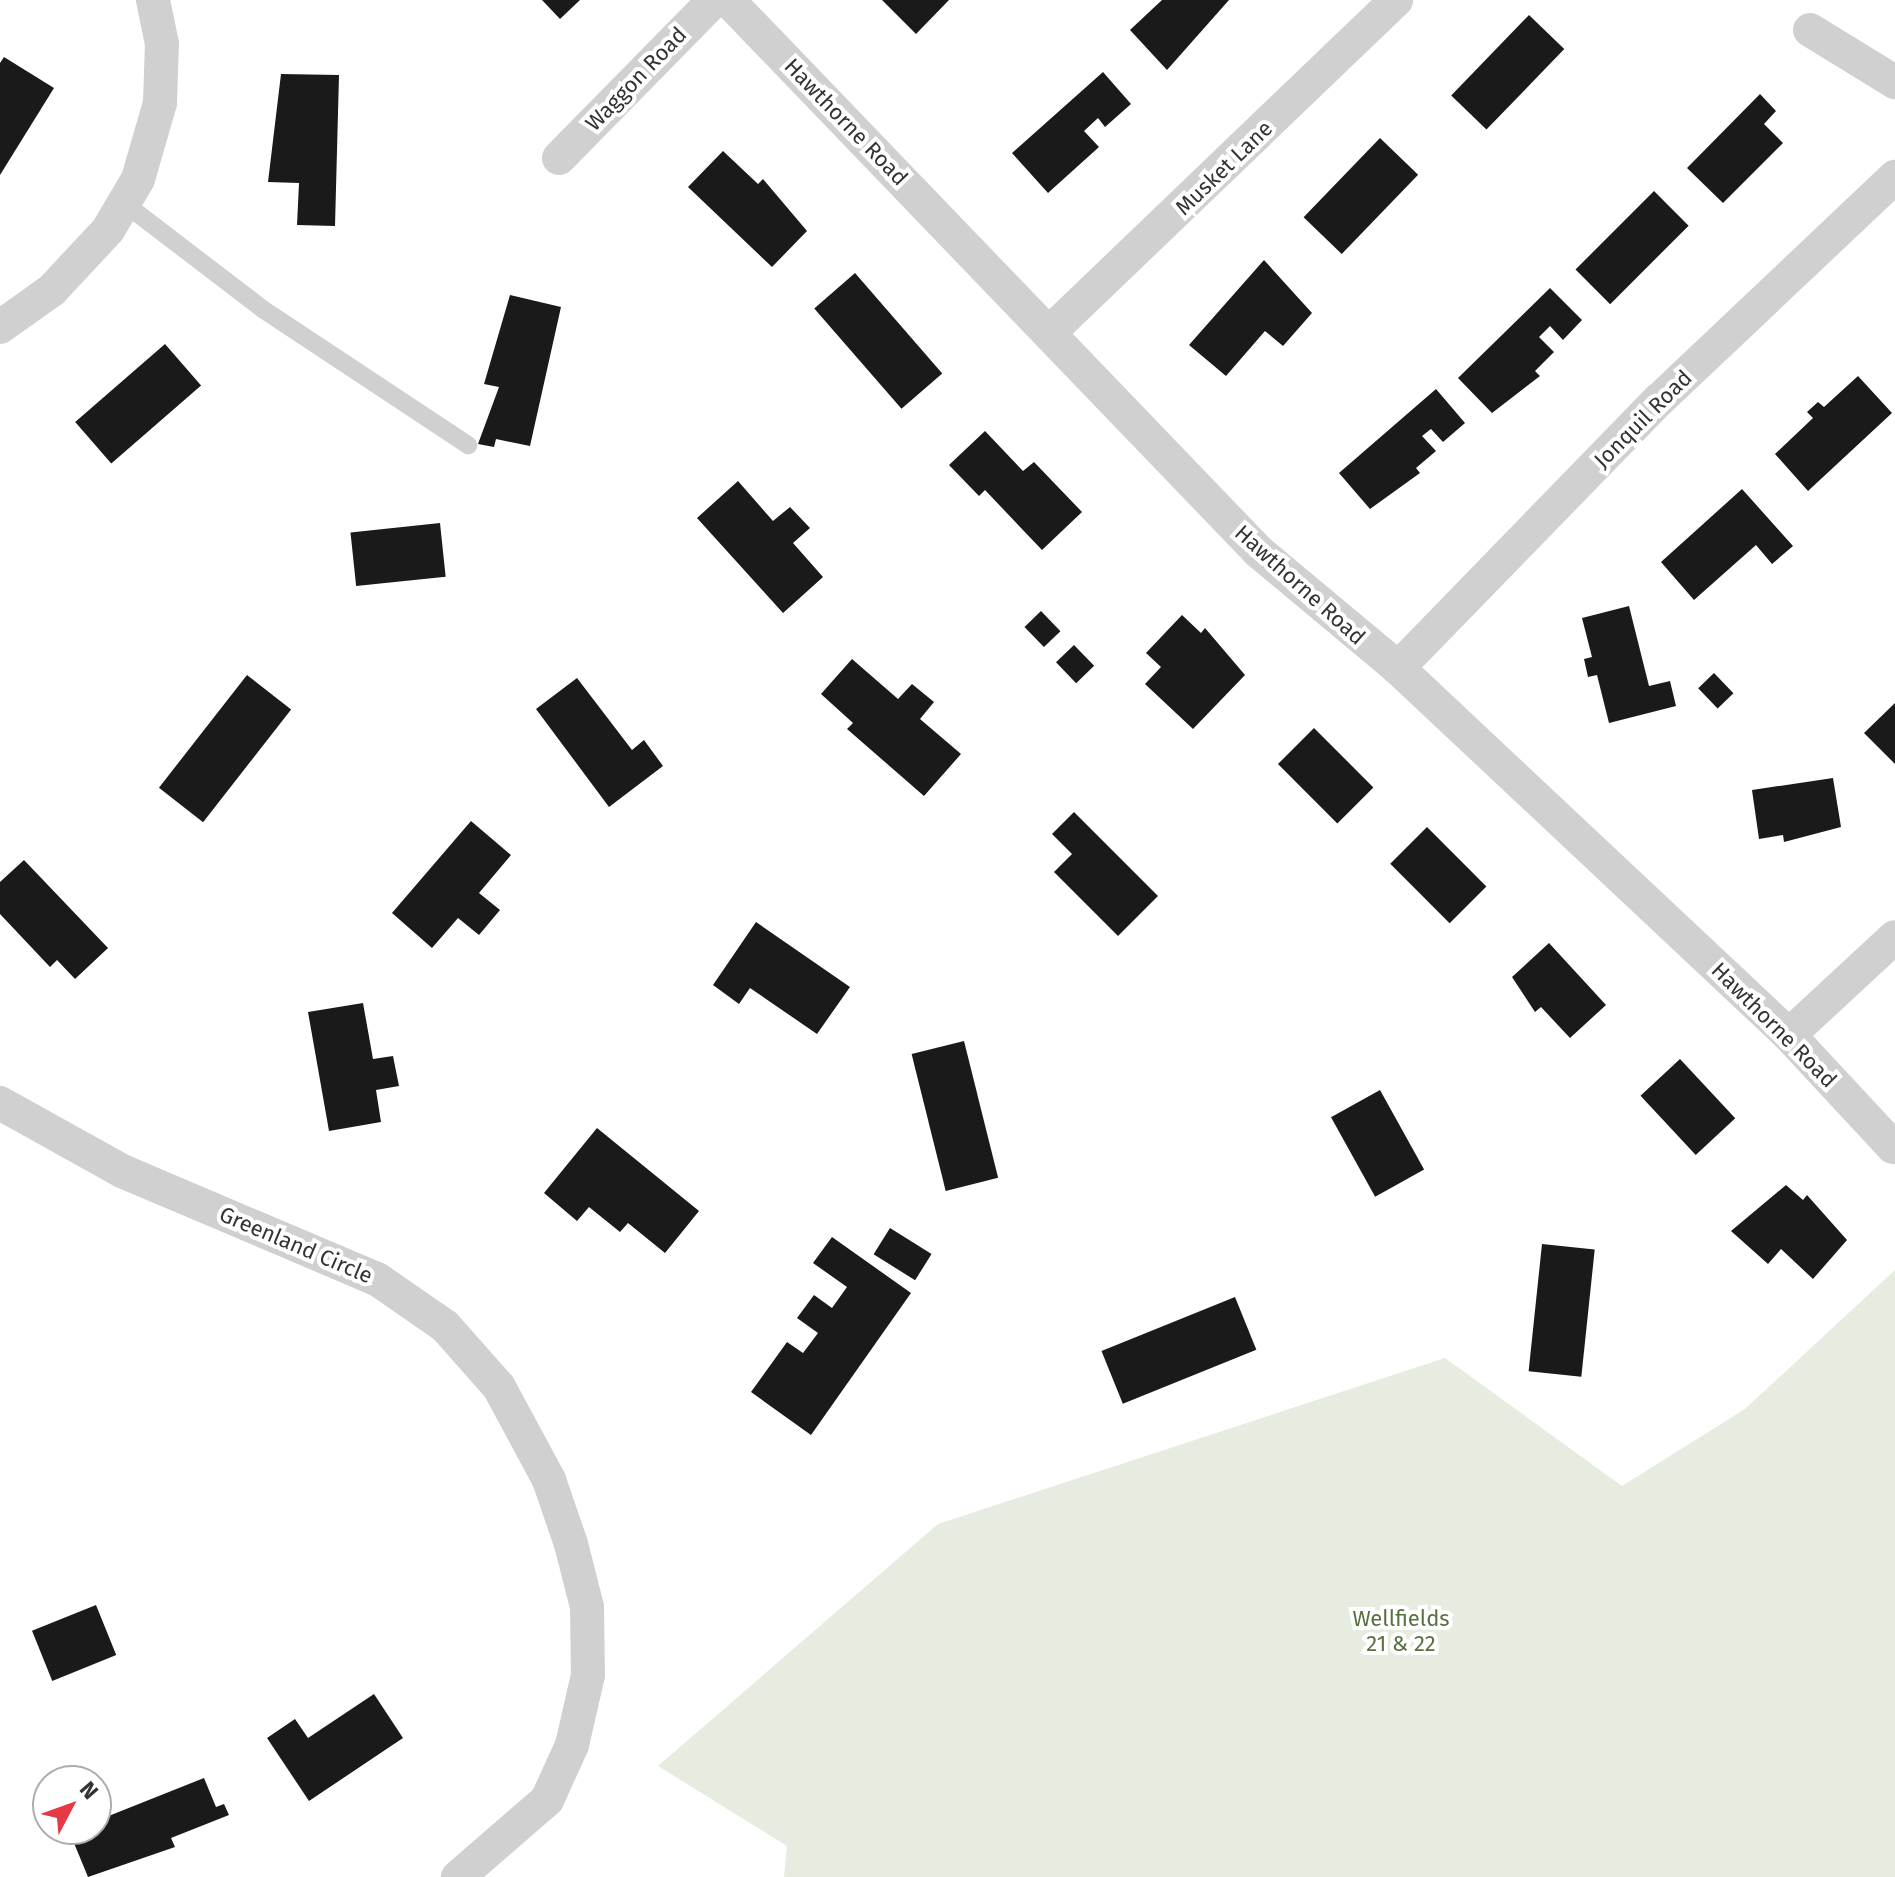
<!DOCTYPE html>
<style>
body{margin:0}
#map{position:relative;width:1895px;height:1877px;overflow:hidden;background:#fff;font-family:"Fira Sans",sans-serif}
div>[style]{position:absolute}
.green>*{inset:0;background:#e6ecdf}
.building>*{inset:0;background:#1a1a1a;transform-origin:0 0}
.lane>*{height:18px;margin:-9px;padding:0 9px;transform-origin:9px;border-radius:9px;background:#d0d0d0}
.street>*{height:34px;margin:-17px;padding:0 17px;transform-origin:17px;border-radius:17px;background:#d0d0d0}
span{translate:-50% -50%;white-space:nowrap;text-align:center;line-height:1.15;-webkit-text-stroke:8px #fff;paint-order:stroke}
.street-label{font-size:22px;color:#333}
.park-label{font-size:22px;color:#56703f}
.north{position:absolute;left:32px;top:1765px;width:80px;height:80px;box-sizing:border-box;background:#fff;border:2px solid #adadad;border-radius:50%;rotate:49deg;font-size:22px;font-weight:700;line-height:32px;text-align:center;color:#333}
.north::after{content:'';display:block;margin:auto;width:28px;height:36px;background:#e63946;clip-path:polygon(50% 0,100% 100%,50% 72%,0 100%)}
</style>
<div id="map">
<div class="green">
<div style="clip-path:polygon(1895px 1270px,1895px 1877px,784px 1877px,787px 1846px,658px 1766px,938px 1524px,1445px 1358px,1622px 1486px,1745px 1409px)"></div>
</div>
<div class="building">
<div style="clip-path:polygon(542px 0,580px 0,560px 19px)"></div>
<div style="clip-path:polygon(882px 0,949px 0,916px 34px)"></div>
<div style="clip-path:polygon(1162px 0,1229px 0,1167px 70px,1130px 30px)"></div>
<div style="left:1529px;top:15px;width:49px;height:112px;rotate:44deg"></div>
<div style="clip-path:polygon(4px 57px,54px 88px,0 175px,0 63px)"></div>
<div style="clip-path:polygon(1103px 72px,1131px 104px,1105px 127px,1098px 118px,1084px 131px,1099px 147px,1048px 193px,1012px 153px)"></div>
<div style="clip-path:polygon(281px 74px,339px 75px,335px 226px,297px 225px,299px 183px,268px 182px)"></div>
<div style="clip-path:polygon(1760px 94px,1776px 111px,1764px 124px,1783px 143px,1723px 203px,1687px 168px)"></div>
<div style="left:1380px;top:138px;width:53px;height:110px;rotate:44deg"></div>
<div style="clip-path:polygon(723px 151px,758px 184px,763px 179px,807px 231px,772px 267px,688px 187px)"></div>
<div style="left:1654px;top:191px;width:49px;height:111px;rotate:45deg"></div>
<div style="clip-path:polygon(1264px 260px,1312px 313px,1283px 346px,1265px 331px,1226px 376px,1189px 345px)"></div>
<div style="left:855px;top:273px;width:133px;height:54px;rotate:49deg"></div>
<div style="clip-path:polygon(1550px 288px,1582px 320px,1563px 340px,1550px 326px,1539px 337px,1554px 352px,1535px 371px,1540px 376px,1492px 413px,1458px 378px)"></div>
<div style="clip-path:polygon(510px 295px,561px 307px,530px 446px,496px 439px,494px 447px,478px 444px,499px 387px,484px 384px)"></div>
<div style="left:165px;top:344px;width:55px;height:119px;rotate:49deg"></div>
<div style="clip-path:polygon(1858px 376px,1892px 413px,1808px 491px,1775px 454px,1813px 418px,1807px 412px,1818px 402px,1824px 407px)"></div>
<div style="clip-path:polygon(1436px 389px,1465px 423px,1443px 442px,1431px 429px,1422px 436px,1436px 451px,1416px 468px,1420px 473px,1370px 509px,1339px 473px)"></div>
<div style="clip-path:polygon(985px 431px,1023px 471px,1034px 462px,1082px 512px,1042px 550px,985px 490px,979px 496px,949px 465px)"></div>
<div style="clip-path:polygon(738px 481px,773px 521px,790px 507px,810px 528px,793px 543px,823px 577px,783px 613px,697px 518px)"></div>
<div style="clip-path:polygon(1742px 489px,1793px 546px,1772px 564px,1756px 545px,1694px 600px,1661px 562px)"></div>
<div style="left:440px;top:523px;width:54px;height:90px;rotate:84deg"></div>
<div style="clip-path:polygon(1629px 606px,1649px 686px,1670px 681px,1676px 706px,1609px 723px,1597px 675px,1588px 677px,1584px 659px,1592px 657px,1582px 618px)"></div>
<div style="left:1041px;top:611px;width:28px;height:23px;rotate:46deg"></div>
<div style="clip-path:polygon(1182px 615px,1201px 633px,1205px 628px,1245px 675px,1193px 729px,1145px 684px,1161px 667px,1146px 653px)"></div>
<div style="left:1074px;top:645px;width:29px;height:25px;rotate:46deg"></div>
<div style="clip-path:polygon(852px 659px,898px 699px,912px 684px,934px 702px,920px 719px,961px 754px,924px 796px,847px 729px,853px 723px,821px 694px)"></div>
<div style="left:1714px;top:673px;width:28px;height:22px;rotate:46deg"></div>
<div style="left:247px;top:675px;width:56px;height:143px;rotate:38deg"></div>
<div style="clip-path:polygon(577px 678px,632px 750px,644px 740px,663px 766px,609px 807px,536px 709px)"></div>
<div style="clip-path:polygon(1895px 703px,1895px 764px,1864px 733px)"></div>
<div style="left:1314px;top:728px;width:84px;height:51px;rotate:45deg"></div>
<div style="clip-path:polygon(1833px 778px,1841px 827px,1784px 842px,1783px 835px,1759px 839px,1752px 790px)"></div>
<div style="clip-path:polygon(1074px 812px,1158px 896px,1118px 936px,1054px 872px,1072px 854px,1052px 834px)"></div>
<div style="clip-path:polygon(471px 821px,511px 855px,479px 893px,500px 910px,479px 935px,458px 918px,432px 948px,392px 913px)"></div>
<div style="left:1427px;top:827px;width:84px;height:52px;rotate:45deg"></div>
<div style="clip-path:polygon(24px 860px,108px 948px,75px 979px,57px 960px,50px 967px,0 914px,0 882px)"></div>
<div style="clip-path:polygon(756px 922px,850px 987px,817px 1034px,750px 988px,739px 1004px,713px 985px)"></div>
<div style="clip-path:polygon(1549px 943px,1606px 1005px,1570px 1038px,1541px 1007px,1535px 1012px,1512px 977px)"></div>
<div style="clip-path:polygon(363px 1003px,373px 1059px,393px 1056px,399px 1086px,376px 1090px,381px 1122px,329px 1131px,308px 1012px)"></div>
<div style="left:964px;top:1041px;width:141px;height:54px;rotate:76deg"></div>
<div style="left:1680px;top:1059px;width:81px;height:54px;rotate:47deg"></div>
<div style="left:1380px;top:1090px;width:91px;height:56px;rotate:61deg"></div>
<div style="clip-path:polygon(597px 1128px,699px 1211px,665px 1253px,628px 1223px,620px 1232px,589px 1207px,577px 1221px,544px 1193px)"></div>
<div style="clip-path:polygon(1786px 1185px,1803px 1200px,1807px 1195px,1847px 1240px,1813px 1279px,1781px 1249px,1768px 1264px,1731px 1231px)"></div>
<div style="left:890px;top:1228px;width:49px;height:31px;rotate:32deg"></div>
<div style="clip-path:polygon(832px 1237px,911px 1293px,811px 1435px,751px 1392px,787px 1342px,803px 1353px,818px 1333px,797px 1318px,814px 1295px,832px 1308px,847px 1287px,813px 1263px)"></div>
<div style="left:1542px;top:1244px;width:53px;height:128px;rotate:6deg"></div>
<div style="left:1235px;top:1297px;width:57px;height:144px;rotate:68deg"></div>
<div style="left:96px;top:1605px;width:54px;height:69px;rotate:68deg"></div>
<div style="clip-path:polygon(374px 1694px,403px 1738px,309px 1801px,267px 1738px,295px 1719px,308px 1738px)"></div>
<div style="clip-path:polygon(204px 1778px,216px 1807px,224px 1804px,229px 1815px,171px 1838px,175px 1847px,88px 1877px,69px 1831px,96px 1829px,96px 1821px)"></div>
</div>
<div class="lane">
<div style="left:124px;top:203px;width:176px;rotate:37.4deg"></div>
<div style="left:264px;top:310px;width:245px;rotate:33.5deg"></div>
</div>
<div class="street">
<div style="left:728px;top:0;width:766px;rotate:46.11deg"></div>
<div style="left:1259px;top:552px;width:181px;rotate:39.8deg"></div>
<div style="left:1398px;top:668px;width:536px;rotate:43.19deg"></div>
<div style="left:1789px;top:1035px;width:153px;rotate:47.1deg"></div>
<div style="left:1810px;top:30px;width:100px;rotate:31.5deg"></div>
<div style="left:559px;top:158px;width:221px;rotate:-45.5deg"></div>
<div style="left:0;top:327px;width:64px;rotate:-35.4deg"></div>
<div style="left:52px;top:290px;width:82px;rotate:-47deg"></div>
<div style="left:108px;top:230px;width:59px;rotate:-59.5deg"></div>
<div style="left:138px;top:179px;width:79px;rotate:-73.9deg"></div>
<div style="left:160px;top:103px;width:59px;rotate:-88.1deg"></div>
<div style="left:162px;top:44px;width:45px;rotate:-101.6deg"></div>
<div style="left:1049px;top:333px;width:481px;rotate:-43.8deg"></div>
<div style="left:1398px;top:668px;width:374px;rotate:-45.8deg"></div>
<div style="left:1659px;top:400px;width:325px;rotate:-43.4deg"></div>
<div style="left:1789px;top:1035px;width:144px;rotate:-42.8deg"></div>
<div style="left:0;top:1103px;width:140px;rotate:29.1deg"></div>
<div style="left:122px;top:1171px;width:277px;rotate:23deg"></div>
<div style="left:377px;top:1279px;width:83px;rotate:34.7deg"></div>
<div style="left:445px;top:1326px;width:81px;rotate:48.5deg"></div>
<div style="left:499px;top:1387px;width:106px;rotate:61.7deg"></div>
<div style="left:549px;top:1480px;width:68px;rotate:71deg"></div>
<div style="left:571px;top:1544px;width:65px;rotate:75.7deg"></div>
<div style="left:587px;top:1607px;width:68px;rotate:89.2deg"></div>
<div style="left:588px;top:1675px;width:72px;rotate:102.9deg"></div>
<div style="left:572px;top:1745px;width:60px;rotate:114.4deg"></div>
<div style="left:547px;top:1800px;width:118px;rotate:139.1deg"></div>
</div>
<div class="street-label">
<span style="left:636px;top:79px;rotate:-46deg">Waggon Road</span>
<span style="left:846px;top:122px;rotate:46deg">Hawthorne Road</span>
<span style="left:1224px;top:168px;rotate:-44deg">Musket Lane</span>
<span style="left:1643px;top:419px;rotate:-45deg">Jonquil Road</span>
<span style="left:1300px;top:585px;rotate:42deg">Hawthorne Road</span>
<span style="left:1774px;top:1025px;rotate:45deg">Hawthorne Road</span>
<span style="left:296px;top:1245px;rotate:23deg">Greenland Circle</span>
</div>
<div class="park-label">
<span style="left:1401px;top:1631px">Wellfields<br>21 &amp; 22</span>
</div>
<div class="north">N</div>
</div>
